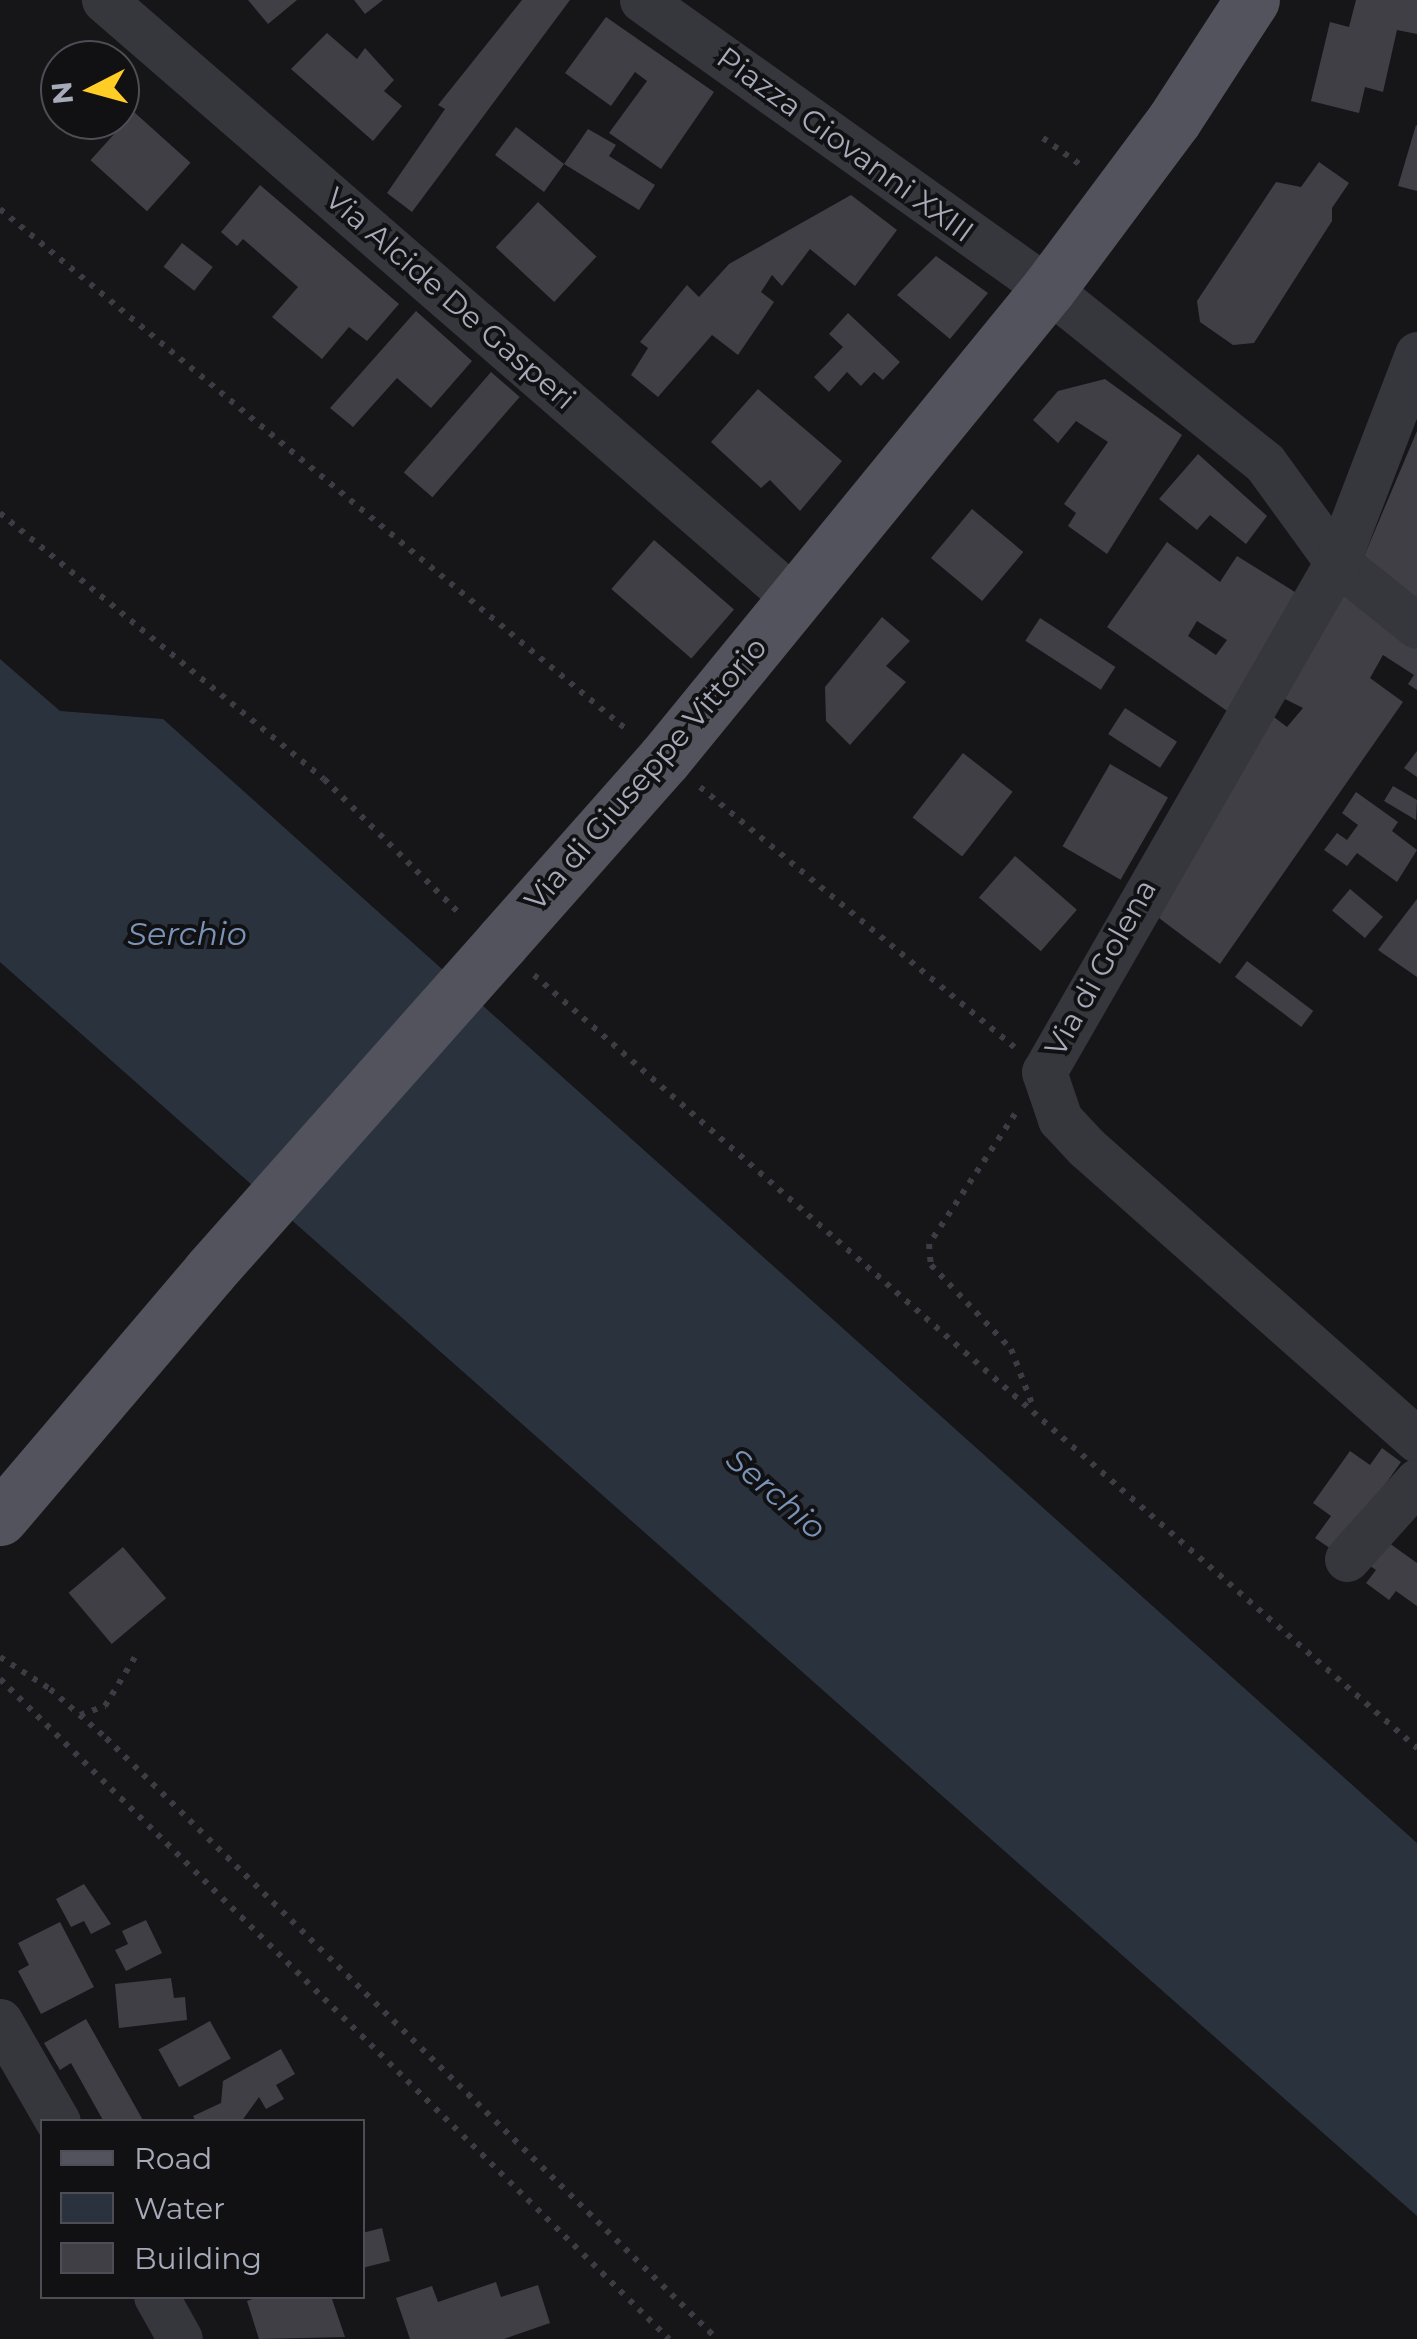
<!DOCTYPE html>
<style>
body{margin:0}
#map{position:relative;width:1417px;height:2339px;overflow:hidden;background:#161518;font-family:Montserrat,sans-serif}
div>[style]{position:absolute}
.water>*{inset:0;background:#2a333d}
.building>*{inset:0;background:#403f45;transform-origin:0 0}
.path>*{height:6px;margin-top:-3px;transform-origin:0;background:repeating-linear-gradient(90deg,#3c3d44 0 5px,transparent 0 13px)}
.minor>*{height:45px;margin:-22.5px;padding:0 22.5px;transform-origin:22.5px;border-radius:22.5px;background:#36363d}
.major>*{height:55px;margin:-27.5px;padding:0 27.5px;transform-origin:27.5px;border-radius:27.5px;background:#52535c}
.major-bridge>*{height:55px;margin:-27.5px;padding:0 27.5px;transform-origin:27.5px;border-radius:27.5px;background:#52535c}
span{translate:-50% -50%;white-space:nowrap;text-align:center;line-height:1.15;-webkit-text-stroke:8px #111013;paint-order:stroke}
.street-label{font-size:30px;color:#a6aab9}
.water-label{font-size:32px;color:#7a94b7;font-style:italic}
.legend{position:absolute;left:40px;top:2119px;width:325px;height:180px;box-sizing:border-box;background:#111013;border:2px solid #4d4e55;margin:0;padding:12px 18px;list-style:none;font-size:30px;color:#a6aab9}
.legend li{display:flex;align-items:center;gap:20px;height:50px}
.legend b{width:50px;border:2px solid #4d4e55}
.north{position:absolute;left:40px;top:40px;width:100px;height:100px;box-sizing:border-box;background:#111013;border:2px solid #4d4e55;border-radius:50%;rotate:264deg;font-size:28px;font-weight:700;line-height:40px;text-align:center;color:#a6aab9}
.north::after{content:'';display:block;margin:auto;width:35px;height:45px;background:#ffcd26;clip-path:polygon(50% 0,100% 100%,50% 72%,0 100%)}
</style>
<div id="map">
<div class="water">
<div style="clip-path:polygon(0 659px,60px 711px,163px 719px,1417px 1843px,1417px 2216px,0 962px)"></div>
</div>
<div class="building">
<div style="clip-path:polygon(248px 0,297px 0,268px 24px)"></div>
<div style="clip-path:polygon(354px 0,383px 0,365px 14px)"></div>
<div style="clip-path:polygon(522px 0,570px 0,412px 212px,387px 193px,445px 109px,438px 105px)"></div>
<div style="clip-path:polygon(1356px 0,1417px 0,1417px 34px,1397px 30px,1383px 92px,1365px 87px,1359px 113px,1311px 101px,1330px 22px,1349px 27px)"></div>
<div style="clip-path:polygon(606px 17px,714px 92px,661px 169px,609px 133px,647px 81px,635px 72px,611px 106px,565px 73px)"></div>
<div style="clip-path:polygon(327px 33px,357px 59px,365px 48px,394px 80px,384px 91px,402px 106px,373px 141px,291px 69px)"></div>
<div style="left:134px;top:112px;width:76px;height:65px;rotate:42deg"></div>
<div style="clip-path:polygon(1416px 125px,1417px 126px,1417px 191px,1398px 186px)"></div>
<div style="clip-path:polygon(516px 127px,564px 164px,588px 129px,616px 145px,609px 156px,655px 185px,639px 210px,564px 164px,544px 192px,495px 155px)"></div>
<div style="clip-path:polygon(1319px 162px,1349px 183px,1332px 208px,1332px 221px,1254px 343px,1233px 345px,1200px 322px,1197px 301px,1276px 182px,1301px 187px)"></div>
<div style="clip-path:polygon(260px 185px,399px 304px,367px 341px,349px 327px,322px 359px,272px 317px,298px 287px,243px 239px,237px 246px,221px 232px)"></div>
<div style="clip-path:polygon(851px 195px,897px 230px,855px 286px,810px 249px,782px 286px,772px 275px,761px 292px,774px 302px,738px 355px,712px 335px,658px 397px,631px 375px,648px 348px,640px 342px,687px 285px,699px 297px,729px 264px)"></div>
<div style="left:538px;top:202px;width:80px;height:62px;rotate:43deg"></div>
<div style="left:182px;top:243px;width:39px;height:30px;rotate:38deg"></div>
<div style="clip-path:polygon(936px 256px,988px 293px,950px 339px,897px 295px)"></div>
<div style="clip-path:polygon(416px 311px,472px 361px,431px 408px,397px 378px,353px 427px,330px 408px)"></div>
<div style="clip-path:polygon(848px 313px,900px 362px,883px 380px,874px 372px,861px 386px,847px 372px,829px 392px,814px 377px,843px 347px,829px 334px)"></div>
<div style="left:491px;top:372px;width:38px;height:133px;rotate:41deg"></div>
<div style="clip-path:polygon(1105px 379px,1182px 435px,1107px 554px,1068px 526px,1076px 513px,1064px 504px,1108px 442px,1076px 421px,1058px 443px,1033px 420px,1058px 391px)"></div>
<div style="clip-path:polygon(758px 389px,842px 461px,800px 511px,770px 480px,761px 488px,711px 442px)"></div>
<div style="clip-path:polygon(1417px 431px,1417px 599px,1362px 561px)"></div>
<div style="clip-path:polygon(1198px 454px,1267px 516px,1246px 544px,1210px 515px,1197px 530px,1159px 499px)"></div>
<div style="left:972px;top:509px;width:67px;height:64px;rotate:40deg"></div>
<div style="left:654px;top:540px;width:106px;height:65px;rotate:41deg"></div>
<div style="clip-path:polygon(evenodd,1167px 542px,1220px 582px,1237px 556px,1303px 597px,1230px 713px,1107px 627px,1167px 542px,1197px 621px,1227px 640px,1216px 655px,1188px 636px,1197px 621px)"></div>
<div style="clip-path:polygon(1345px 586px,1417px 646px,1417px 690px,1408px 684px,1414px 675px,1383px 655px,1370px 678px,1403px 702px,1220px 964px,1159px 918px,1266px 711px,1287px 727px,1303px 708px,1275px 694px)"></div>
<div style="clip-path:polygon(882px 617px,910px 641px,886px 666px,906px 682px,850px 745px,826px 721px,825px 687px)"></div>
<div style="left:1040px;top:618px;width:90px;height:27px;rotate:33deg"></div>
<div style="left:1125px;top:708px;width:62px;height:31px;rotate:33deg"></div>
<div style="clip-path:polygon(1417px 751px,1417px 777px,1404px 768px)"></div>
<div style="left:963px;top:753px;width:63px;height:82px;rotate:38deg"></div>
<div style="left:1110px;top:764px;width:67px;height:95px;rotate:30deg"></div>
<div style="clip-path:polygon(1393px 786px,1417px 800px,1416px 820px,1384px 801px)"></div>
<div style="clip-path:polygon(1356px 792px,1398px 822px,1392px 831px,1417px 850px,1397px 882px,1357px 853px,1347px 866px,1324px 850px,1337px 833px,1347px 840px,1358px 825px,1342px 813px)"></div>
<div style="left:1015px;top:856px;width:82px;height:55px;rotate:41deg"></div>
<div style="left:1350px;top:889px;width:43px;height:28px;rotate:40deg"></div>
<div style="clip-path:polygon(1417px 899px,1417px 977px,1378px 950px)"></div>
<div style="left:1247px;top:961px;width:83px;height:20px;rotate:37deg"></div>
<div style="clip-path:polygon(1382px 1448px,1401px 1462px,1337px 1553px,1315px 1538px,1331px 1516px,1313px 1503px,1350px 1451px,1370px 1465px)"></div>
<div style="clip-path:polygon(1375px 1533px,1417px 1563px,1417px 1606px,1396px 1591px,1389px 1600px,1366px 1583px,1376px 1570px,1357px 1557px)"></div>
<div style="left:123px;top:1547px;width:67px;height:71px;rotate:50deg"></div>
<div style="clip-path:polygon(84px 1884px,111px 1924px,91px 1934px,84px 1921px,71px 1927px,56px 1899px)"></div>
<div style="clip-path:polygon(146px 1920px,162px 1953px,126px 1971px,115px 1950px,128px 1944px,122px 1931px)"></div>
<div style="clip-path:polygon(60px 1922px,94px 1987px,41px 2014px,18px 1971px,29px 1965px,18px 1943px)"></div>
<div style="clip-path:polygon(171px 1978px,174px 1998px,185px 1997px,187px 2020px,119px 2028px,115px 1984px)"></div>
<div style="clip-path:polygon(86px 2019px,144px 2122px,104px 2122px,71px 2063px,60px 2070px,44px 2043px)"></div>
<div style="left:210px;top:2021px;width:43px;height:59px;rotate:61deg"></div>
<div style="clip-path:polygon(281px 2049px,295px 2074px,276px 2085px,284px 2099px,266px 2109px,259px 2097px,241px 2122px,196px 2122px,193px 2116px,221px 2103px,223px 2081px)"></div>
<div style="clip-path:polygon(382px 2228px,390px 2261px,362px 2268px,362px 2233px)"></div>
<div style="clip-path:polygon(496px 2282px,501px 2297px,538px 2285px,550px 2323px,504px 2339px,410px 2339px,396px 2298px,432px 2286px,438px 2302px)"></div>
<div style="clip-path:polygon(261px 2296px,331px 2296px,345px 2337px,259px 2339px,247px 2301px)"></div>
</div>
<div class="path">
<div style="left:1043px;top:138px;width:48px;rotate:35.7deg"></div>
<div style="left:0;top:209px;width:815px;rotate:39.72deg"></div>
<div style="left:0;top:513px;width:419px;rotate:39.4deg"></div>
<div style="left:324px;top:779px;width:194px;rotate:44.8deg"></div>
<div style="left:700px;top:787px;width:408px;rotate:39.6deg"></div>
<div style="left:534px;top:975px;width:1174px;rotate:41.2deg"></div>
<div style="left:1015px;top:1114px;width:156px;rotate:123.5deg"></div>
<div style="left:929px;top:1244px;width:21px;rotate:85deg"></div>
<div style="left:931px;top:1265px;width:116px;rotate:46.4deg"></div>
<div style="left:1011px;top:1349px;width:64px;rotate:69deg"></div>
<div style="left:0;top:1657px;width:59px;rotate:32.6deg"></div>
<div style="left:50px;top:1689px;width:74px;rotate:41.2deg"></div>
<div style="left:106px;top:1738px;width:857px;rotate:44.53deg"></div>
<div style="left:0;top:1679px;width:940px;rotate:44.61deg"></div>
<div style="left:80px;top:1715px;width:27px;rotate:-20deg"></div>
<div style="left:105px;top:1706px;width:57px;rotate:-58.5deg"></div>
</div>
<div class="minor">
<div style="left:104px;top:0;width:914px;rotate:40.92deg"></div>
<div style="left:642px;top:0;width:498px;rotate:35.4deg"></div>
<div style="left:1048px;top:289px;width:278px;rotate:38.7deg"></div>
<div style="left:1265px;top:463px;width:122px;rotate:54deg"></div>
<div style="left:1337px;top:562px;width:102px;rotate:38.7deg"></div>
<div style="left:1417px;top:354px;width:223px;rotate:111deg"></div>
<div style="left:1337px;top:562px;width:588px;rotate:119.88deg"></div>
<div style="left:1044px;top:1072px;width:50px;rotate:71.2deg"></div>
<div style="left:1060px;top:1119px;width:38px;rotate:47deg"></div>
<div style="left:1086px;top:1147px;width:442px;rotate:41.5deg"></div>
<div style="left:1347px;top:1559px;width:105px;rotate:-48.1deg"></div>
<div style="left:0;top:2021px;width:116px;rotate:60.1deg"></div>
<div style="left:156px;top:2296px;width:49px;rotate:60.8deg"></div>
</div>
<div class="major">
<div style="left:502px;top:942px;width:244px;rotate:-48.5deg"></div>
<div style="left:664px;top:759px;width:607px;rotate:-50.75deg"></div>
<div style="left:1048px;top:289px;width:211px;rotate:-53.3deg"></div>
<div style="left:1174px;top:120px;width:143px;rotate:-57deg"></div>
<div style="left:0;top:1518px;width:324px;rotate:-49.6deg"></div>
</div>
<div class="major-bridge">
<div style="left:210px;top:1271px;width:440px;rotate:-48.4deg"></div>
</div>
<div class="street-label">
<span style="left:845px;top:145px;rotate:36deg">Piazza Giovanni XXIII</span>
<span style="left:450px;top:299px;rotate:41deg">Via Alcide De Gasperi</span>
<span style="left:646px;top:774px;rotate:-49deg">Via di Giuseppe Vittorio</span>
<span style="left:1101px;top:968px;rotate:-61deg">Via di Golena</span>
</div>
<div class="water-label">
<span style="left:187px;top:934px">Serchio</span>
<span style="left:776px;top:1494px;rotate:41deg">Serchio</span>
</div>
<ul class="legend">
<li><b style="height:12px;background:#52535c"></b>Road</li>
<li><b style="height:28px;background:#2a333d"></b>Water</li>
<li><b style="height:28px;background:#403f45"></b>Building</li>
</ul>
<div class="north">N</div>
</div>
